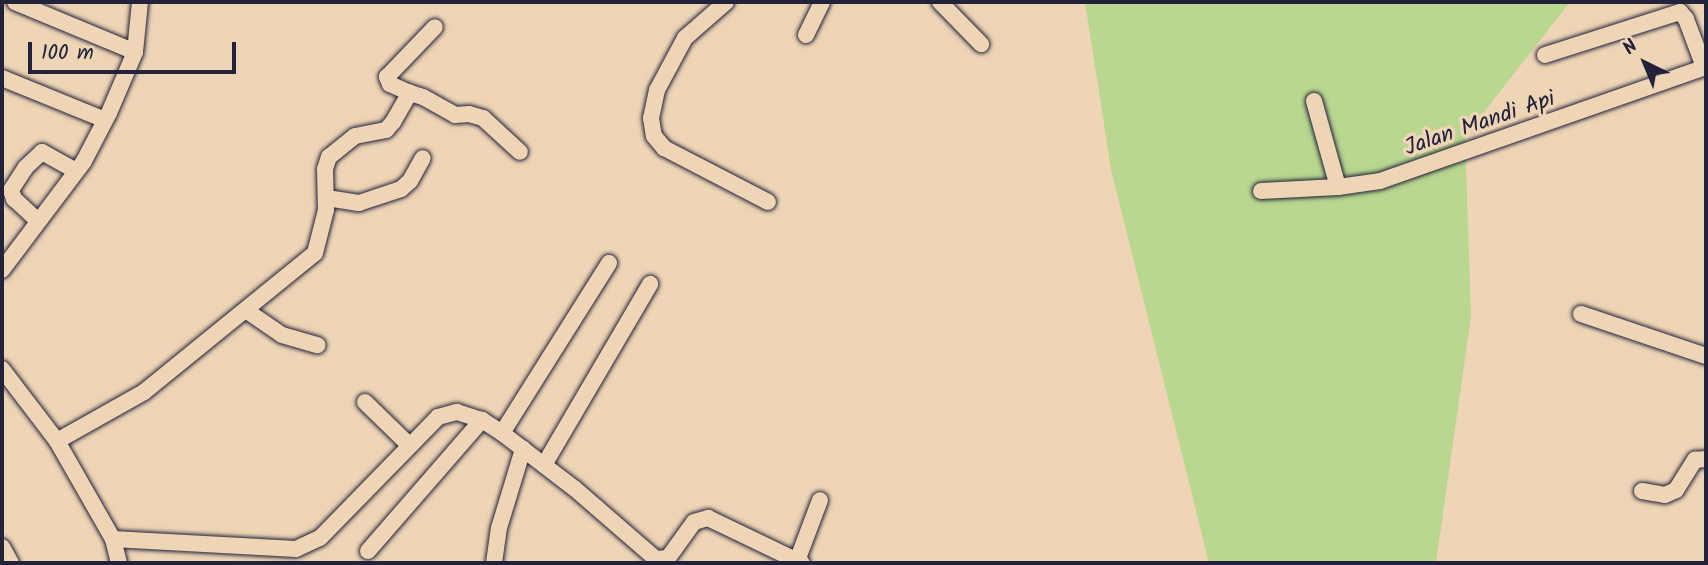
<!DOCTYPE html>
<style>
body{margin:0}
#map{position:relative;width:1708px;height:565px;overflow:hidden;background:#eed5b5;font-family:Kalam,sans-serif}
div>[style]{position:absolute}
.green>*{inset:0;background:#b9d78f}
.roads{filter:drop-shadow(0 0 2px #22223b) drop-shadow(0 0 2px #22223b)}
.street>*{height:16px;margin:-8px;padding:0 8px;transform-origin:8px;border-radius:8px;background:#eed5b5}
span{translate:-50% -50%;white-space:nowrap;text-align:center;line-height:1.15;-webkit-text-stroke:7px #eed5b5;paint-order:stroke}
.street-label{font-size:23px;color:#22223b}
.frame{position:absolute;inset:0;border:4px solid #22223b;pointer-events:none}
.north{position:absolute;left:1610px;top:28px;width:70px;height:70px;-webkit-text-stroke:5px #eed5b5;paint-order:stroke;rotate:317deg;font-size:19px;font-weight:700;line-height:28px;text-align:center;color:#22223b}
.north::after{content:'';display:block;margin:auto;width:24px;height:32px;background:#22223b;clip-path:polygon(50% 0,100% 100%,50% 72%,0 100%)}
.scale{position:absolute;left:28px;top:42px;width:208px;height:32px;box-sizing:border-box;border:4px solid #22223b;border-top:0;padding-left:9px;font-size:21px;line-height:24px;white-space:nowrap;color:#22223b;-webkit-text-stroke:5px #eed5b5;paint-order:stroke}
</style>
<div id="map">
<div class="green">
<div style="clip-path:polygon(1085px 2px,1570px 2px,1465px 136px,1471px 316px,1436px 563px,1209px 563px,1111px 169px)"></div>
</div>
<div class="roads">
<div class="street">
<div style="left:15px;top:2px;width:130px;rotate:22.6deg"></div>
<div style="left:726px;top:2px;width:55px;rotate:138.7deg"></div>
<div style="left:685px;top:38px;width:59px;rotate:118.3deg"></div>
<div style="left:657px;top:90px;width:29px;rotate:102deg"></div>
<div style="left:651px;top:118px;width:18px;rotate:81deg"></div>
<div style="left:654px;top:136px;width:16px;rotate:50deg"></div>
<div style="left:664px;top:148px;width:117px;rotate:27.4deg"></div>
<div style="left:940px;top:2px;width:59px;rotate:45.7deg"></div>
<div style="left:806px;top:35px;width:37px;rotate:-64deg"></div>
<div style="left:1545px;top:55px;width:142px;rotate:-17.7deg"></div>
<div style="left:1680px;top:12px;width:9px;rotate:49deg"></div>
<div style="left:1686px;top:19px;width:51px;rotate:69.4deg"></div>
<div style="left:2px;top:78px;width:111px;rotate:22.2deg"></div>
<div style="left:410px;top:93px;width:14px;rotate:17deg"></div>
<div style="left:423px;top:97px;width:37px;rotate:29deg"></div>
<div style="left:455px;top:115px;width:14px;rotate:-4deg"></div>
<div style="left:469px;top:114px;width:15px;rotate:16deg"></div>
<div style="left:483px;top:118px;width:50px;rotate:42.6deg"></div>
<div style="left:1314px;top:101px;width:89px;rotate:74.4deg"></div>
<div style="left:1261px;top:191px;width:77px;rotate:-3deg"></div>
<div style="left:1338px;top:187px;width:42px;rotate:-8.1deg"></div>
<div style="left:1380px;top:181px;width:345px;rotate:-19.3deg"></div>
<div style="left:327px;top:198px;width:32px;rotate:9deg"></div>
<div style="left:359px;top:203px;width:44px;rotate:-18.4deg"></div>
<div style="left:401px;top:189px;width:12px;rotate:-42deg"></div>
<div style="left:410px;top:181px;width:26px;rotate:-61deg"></div>
<div style="left:38px;top:221px;width:33px;rotate:-137deg"></div>
<div style="left:14px;top:199px;width:9px;rotate:-108deg"></div>
<div style="left:11px;top:190px;width:27px;rotate:-57deg"></div>
<div style="left:26px;top:167px;width:22px;rotate:-43deg"></div>
<div style="left:42px;top:152px;width:39px;rotate:29deg"></div>
<div style="left:2px;top:270px;width:136px;rotate:-53deg"></div>
<div style="left:84px;top:161px;width:54px;rotate:-62.5deg"></div>
<div style="left:109px;top:113px;width:66px;rotate:-66.9deg"></div>
<div style="left:135px;top:52px;width:50px;rotate:-84.3deg"></div>
<div style="left:247px;top:311px;width:42px;rotate:34.4deg"></div>
<div style="left:282px;top:335px;width:37px;rotate:16deg"></div>
<div style="left:1581px;top:314px;width:132px;rotate:18.6deg"></div>
<div style="left:2px;top:369px;width:91px;rotate:52.6deg"></div>
<div style="left:57px;top:441px;width:113px;rotate:60.3deg"></div>
<div style="left:113px;top:539px;width:25px;rotate:76deg"></div>
<div style="left:365px;top:402px;width:60px;rotate:44.3deg"></div>
<div style="left:502px;top:433px;width:201px;rotate:-57.8deg"></div>
<div style="left:57px;top:441px;width:100px;rotate:-29.4deg"></div>
<div style="left:144px;top:392px;width:220px;rotate:-39.1deg"></div>
<div style="left:315px;top:253px;width:44px;rotate:-75.7deg"></div>
<div style="left:326px;top:210px;width:41px;rotate:-91.4deg"></div>
<div style="left:325px;top:169px;width:13px;rotate:-72deg"></div>
<div style="left:329px;top:157px;width:33px;rotate:-39deg"></div>
<div style="left:355px;top:136px;width:32px;rotate:-11deg"></div>
<div style="left:386px;top:130px;width:11px;rotate:-49deg"></div>
<div style="left:393px;top:122px;width:34px;rotate:-60deg"></div>
<div style="left:410px;top:93px;width:22px;rotate:-156deg"></div>
<div style="left:390px;top:84px;width:8px;rotate:-113deg"></div>
<div style="left:387px;top:77px;width:69px;rotate:-46.2deg"></div>
<div style="left:544px;top:465px;width:210px;rotate:-59.6deg"></div>
<div style="left:1642px;top:491px;width:23px;rotate:10deg"></div>
<div style="left:1665px;top:495px;width:12px;rotate:-24deg"></div>
<div style="left:1676px;top:490px;width:36px;rotate:-58deg"></div>
<div style="left:1695px;top:460px;width:11px;rotate:-5deg"></div>
<div style="left:113px;top:539px;width:183px;rotate:3.1deg"></div>
<div style="left:296px;top:549px;width:26px;rotate:-25deg"></div>
<div style="left:320px;top:538px;width:169px;rotate:-45.7deg"></div>
<div style="left:438px;top:417px;width:20px;rotate:-15deg"></div>
<div style="left:457px;top:412px;width:26px;rotate:18deg"></div>
<div style="left:482px;top:420px;width:24px;rotate:33deg"></div>
<div style="left:502px;top:433px;width:91px;rotate:37.4deg"></div>
<div style="left:574px;top:488px;width:108px;rotate:40.9deg"></div>
<div style="left:656px;top:559px;width:12px;rotate:-5deg"></div>
<div style="left:668px;top:558px;width:44px;rotate:-54.2deg"></div>
<div style="left:694px;top:522px;width:15px;rotate:-16deg"></div>
<div style="left:708px;top:518px;width:104px;rotate:25.6deg"></div>
<div style="left:2px;top:547px;width:18px;rotate:61deg"></div>
<div style="left:368px;top:551px;width:174px;rotate:-49deg"></div>
<div style="left:797px;top:561px;width:65px;rotate:-69.3deg"></div>
<div style="left:494px;top:563px;width:35px;rotate:-82deg"></div>
<div style="left:499px;top:528px;width:83px;rotate:-73.1deg"></div>
</div>
</div>
<div class="street-label">
<span style="left:1480px;top:124px;rotate:-19deg">Jalan Mandi Api</span>
</div>
<div class="frame"></div>
<div class="north">N</div>
<div class="scale">100 m</div>
</div>
